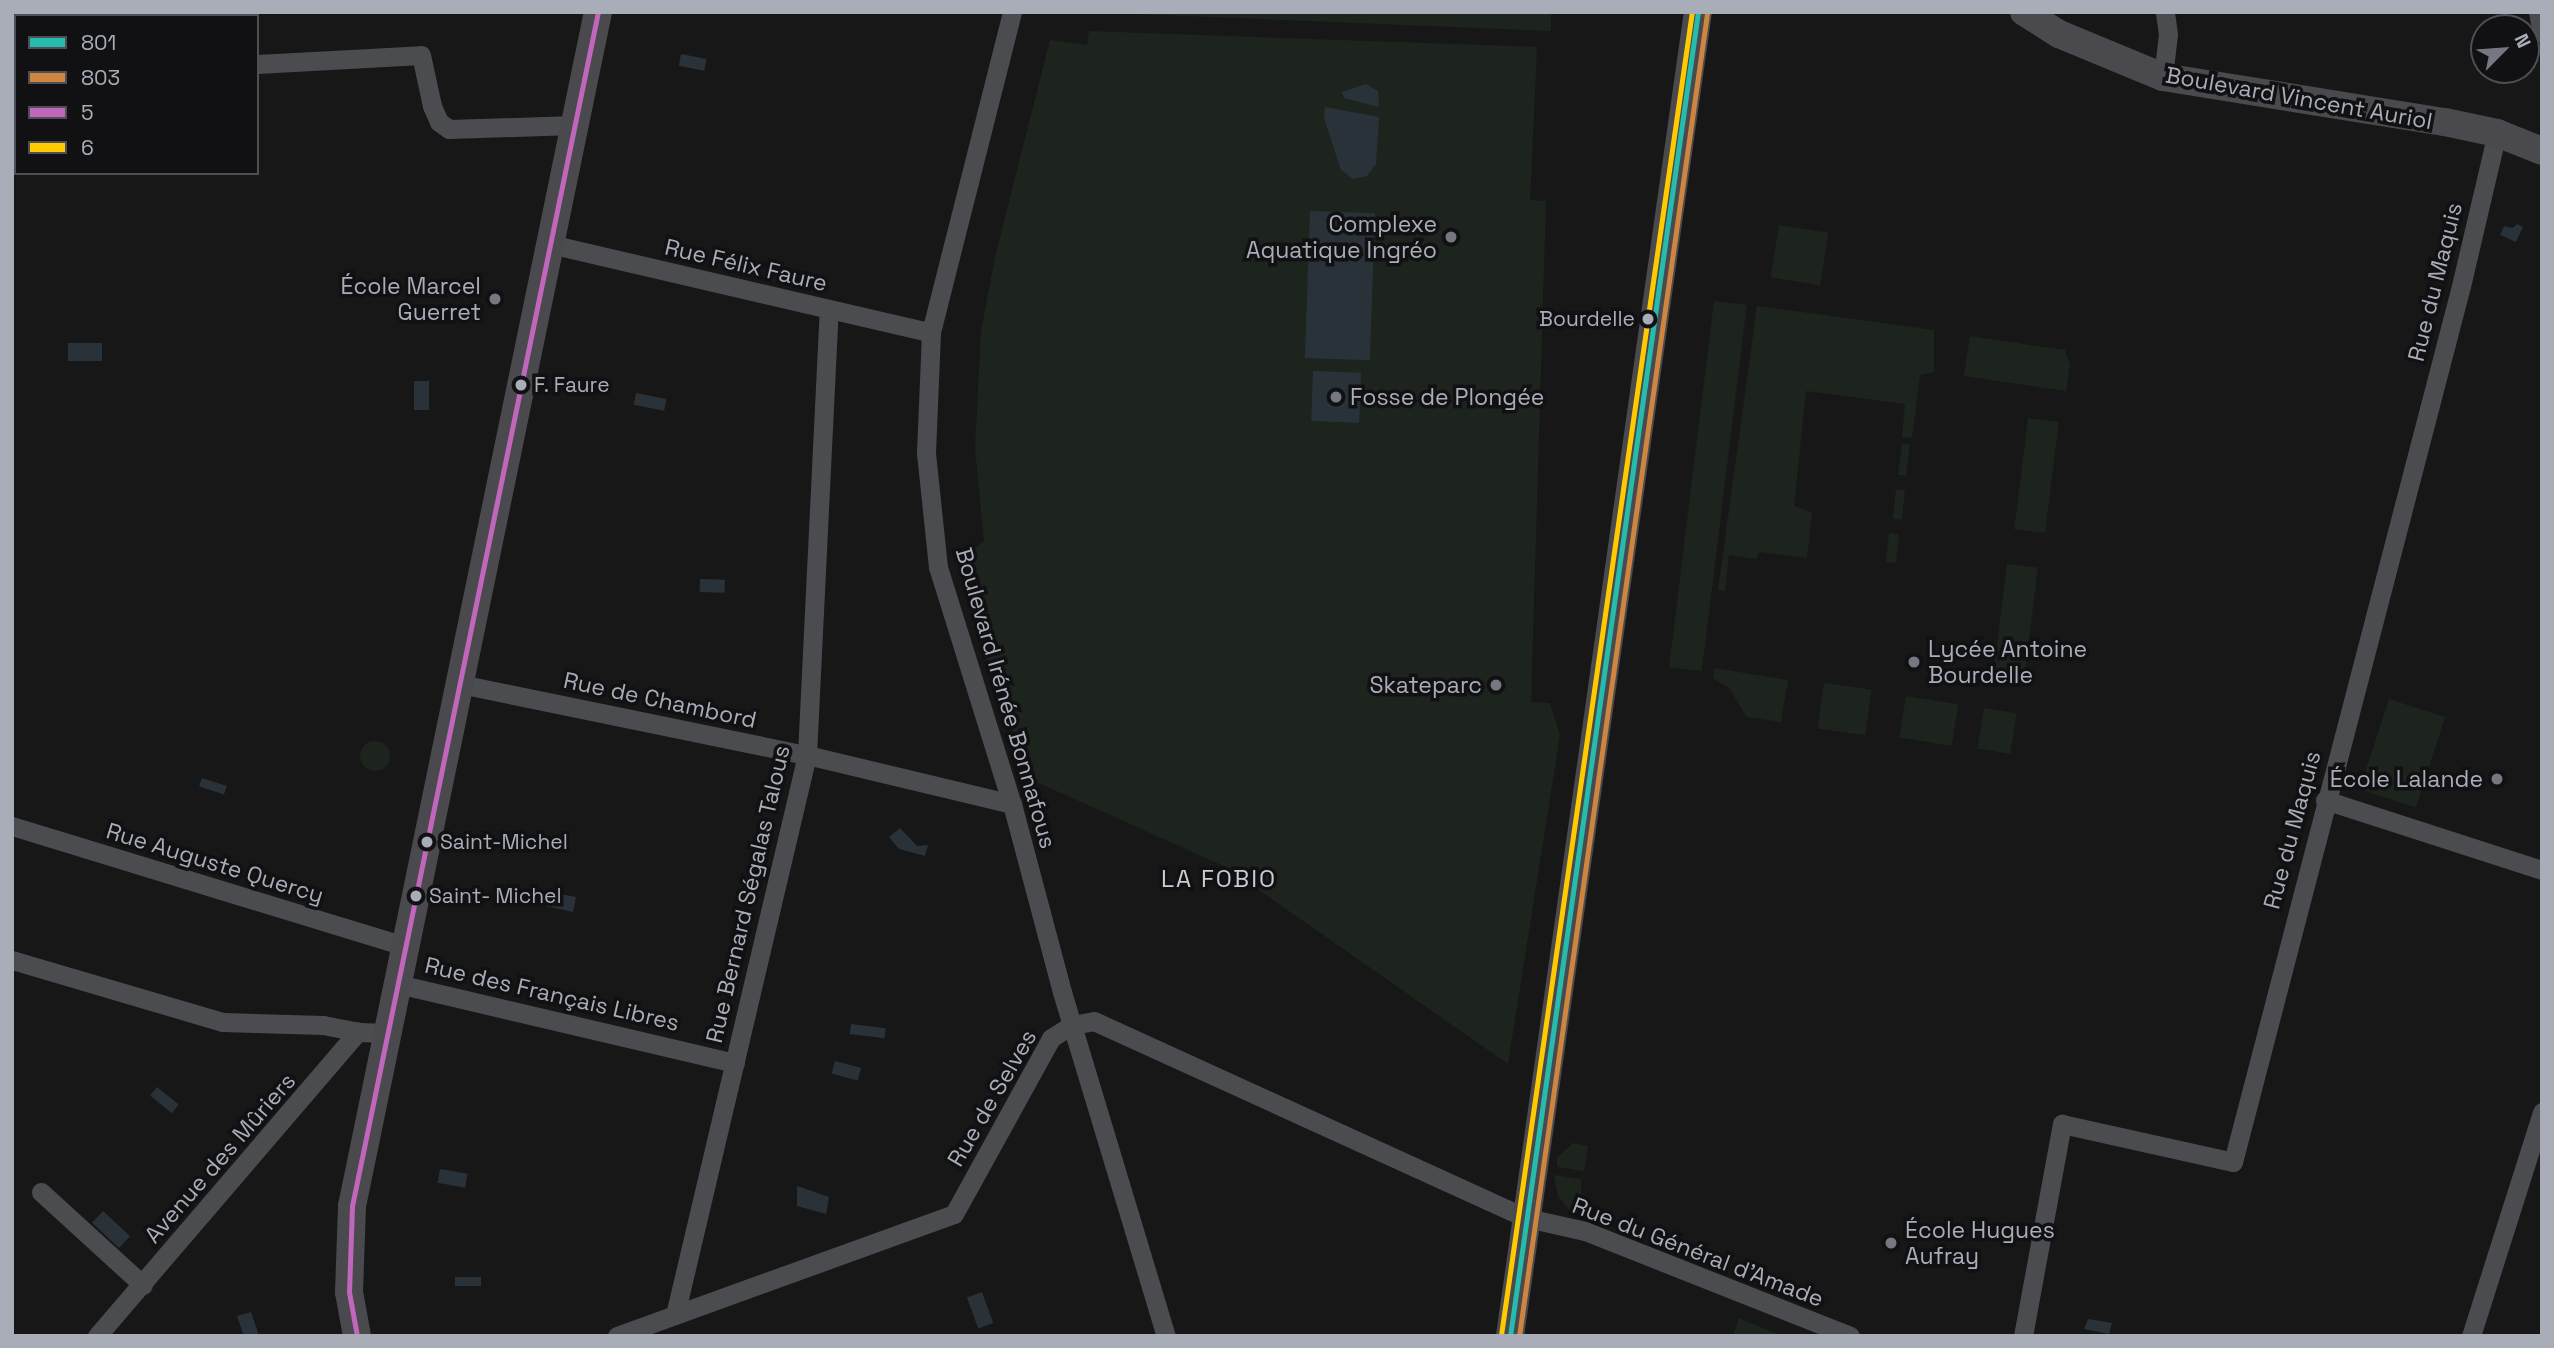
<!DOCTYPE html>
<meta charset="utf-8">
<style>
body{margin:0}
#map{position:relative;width:2554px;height:1348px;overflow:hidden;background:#171717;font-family:"Space Grotesk",sans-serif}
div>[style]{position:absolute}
.green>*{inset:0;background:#1d241e;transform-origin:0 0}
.round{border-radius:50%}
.water>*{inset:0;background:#2a3239;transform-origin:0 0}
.street>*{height:19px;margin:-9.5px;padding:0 9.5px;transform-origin:9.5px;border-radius:9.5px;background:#4b4c50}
.secondary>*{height:28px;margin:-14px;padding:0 14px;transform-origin:14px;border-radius:14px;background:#4a4a4e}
.bus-1>*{height:5px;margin:-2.5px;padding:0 2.5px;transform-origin:2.5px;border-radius:2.5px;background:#25bcad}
.bus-2>*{height:5px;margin:-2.5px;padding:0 2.5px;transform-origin:2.5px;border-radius:2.5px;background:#cd853f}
.bus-3>*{height:5px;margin:-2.5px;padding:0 2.5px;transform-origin:2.5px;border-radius:2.5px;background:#c067bc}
.bus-4>*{height:5px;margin:-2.5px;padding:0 2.5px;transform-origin:2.5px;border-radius:2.5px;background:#ffcb00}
.dots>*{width:19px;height:19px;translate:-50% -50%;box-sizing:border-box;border:4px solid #111113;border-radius:50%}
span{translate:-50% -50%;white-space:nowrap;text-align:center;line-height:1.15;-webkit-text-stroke:7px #111113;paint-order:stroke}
.bus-label{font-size:21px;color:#a8adb8}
.right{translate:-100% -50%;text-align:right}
.left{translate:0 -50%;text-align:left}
.street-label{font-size:23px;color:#a8adb8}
.poi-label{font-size:23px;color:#a8adb8}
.neighbourhood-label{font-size:24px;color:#c9ccd4;letter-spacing:2px}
.frame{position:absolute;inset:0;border:14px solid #a8adb8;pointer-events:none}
.legend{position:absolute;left:14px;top:14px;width:245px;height:161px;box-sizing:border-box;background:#111113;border:2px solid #4d4f55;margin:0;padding:9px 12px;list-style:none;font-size:21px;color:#a8adb8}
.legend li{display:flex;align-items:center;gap:14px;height:35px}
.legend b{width:35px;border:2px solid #4d4f55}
.north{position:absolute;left:2470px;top:14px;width:70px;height:70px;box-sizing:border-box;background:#111113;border:2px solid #4d4f55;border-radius:50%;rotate:65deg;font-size:19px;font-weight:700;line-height:28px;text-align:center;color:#a8adb8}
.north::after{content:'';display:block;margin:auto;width:24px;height:32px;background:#757880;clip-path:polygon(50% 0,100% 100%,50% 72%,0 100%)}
</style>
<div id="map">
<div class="green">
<div style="clip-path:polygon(1087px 12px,1551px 12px,1551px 31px)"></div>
<div style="clip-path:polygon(1089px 31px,1537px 47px,1530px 200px,1546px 201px,1531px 702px,1550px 703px,1560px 735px,1508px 1064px,1226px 867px,1023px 776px,976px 624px,966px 556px,984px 541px,975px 448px,981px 332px,995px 257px,1050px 40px,1087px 45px)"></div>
<div style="left:1779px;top:225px;width:50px;height:53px;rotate:9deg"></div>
<div style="left:1714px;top:301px;width:33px;height:369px;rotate:7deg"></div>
<div style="clip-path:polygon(1757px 306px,1934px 330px,1934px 372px,1920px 375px,1912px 438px,1902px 437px,1905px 404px,1806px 391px,1794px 506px,1812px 513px,1807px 558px,1760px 552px,1756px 559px,1729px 555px,1725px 591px,1718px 590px)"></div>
<div style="clip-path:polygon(1970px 336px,2065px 350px,2070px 365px,2066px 391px,1964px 376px)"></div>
<div style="left:2028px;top:418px;width:31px;height:112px;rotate:7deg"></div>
<div style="left:1902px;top:443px;width:8px;height:32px;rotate:7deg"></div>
<div style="left:1896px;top:489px;width:9px;height:30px;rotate:6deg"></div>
<div style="left:1889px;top:533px;width:10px;height:29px;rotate:6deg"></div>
<div style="left:2007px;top:564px;width:31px;height:113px;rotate:7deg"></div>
<div style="clip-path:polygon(1714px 668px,1788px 680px,1781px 722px,1747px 717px,1729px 688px,1713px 678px)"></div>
<div style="left:1824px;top:683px;width:48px;height:46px;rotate:8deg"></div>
<div style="left:1906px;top:696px;width:53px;height:42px;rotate:9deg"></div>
<div style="left:2389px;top:699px;width:59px;height:95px;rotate:18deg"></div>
<div style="left:1984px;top:708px;width:33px;height:41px;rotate:9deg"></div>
<div class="round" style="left:360px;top:741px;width:30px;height:30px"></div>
<div style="clip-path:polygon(1573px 1143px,1588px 1146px,1584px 1171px,1557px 1167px,1557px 1158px)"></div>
<div style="clip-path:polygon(1554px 1175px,1581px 1179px,1581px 1216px,1571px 1212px,1558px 1196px)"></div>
<div style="clip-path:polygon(1739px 1318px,1781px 1336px,1733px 1336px)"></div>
</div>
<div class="water">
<div style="left:681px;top:54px;width:26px;height:12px;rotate:11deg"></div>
<div style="clip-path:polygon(1366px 84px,1378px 91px,1379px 107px,1344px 98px,1342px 92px)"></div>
<div style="clip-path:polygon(1325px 107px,1379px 117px,1376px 164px,1367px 176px,1353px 179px,1341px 170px,1324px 118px)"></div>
<div style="left:1310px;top:211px;width:65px;height:147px;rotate:2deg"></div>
<div style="clip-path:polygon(2517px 224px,2523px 227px,2516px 242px,2500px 235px,2504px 226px,2513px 228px)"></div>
<div style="left:68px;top:343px;width:34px;height:18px"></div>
<div style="left:1313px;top:371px;width:48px;height:50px;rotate:2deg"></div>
<div style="left:414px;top:381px;width:15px;height:29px"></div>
<div style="left:636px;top:393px;width:31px;height:12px;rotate:11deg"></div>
<div style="left:700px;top:579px;width:25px;height:13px;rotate:2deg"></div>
<div style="left:202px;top:778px;width:26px;height:9px;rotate:18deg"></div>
<div style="clip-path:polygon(900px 828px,917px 846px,928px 845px,925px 856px,899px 849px,889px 837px)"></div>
<div style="clip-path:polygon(549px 892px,576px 897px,573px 912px,546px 906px,541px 897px)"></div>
<div style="left:851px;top:1024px;width:35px;height:10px;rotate:7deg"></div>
<div style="left:835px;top:1061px;width:27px;height:13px;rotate:15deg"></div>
<div style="left:157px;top:1087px;width:28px;height:11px;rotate:39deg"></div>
<div style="left:440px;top:1169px;width:28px;height:14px;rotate:10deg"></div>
<div style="clip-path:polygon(797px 1186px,829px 1197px,826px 1214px,797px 1206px)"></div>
<div style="left:103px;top:1211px;width:37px;height:16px;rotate:43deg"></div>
<div style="left:455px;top:1277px;width:26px;height:9px"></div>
<div style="left:982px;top:1292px;width:33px;height:16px;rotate:70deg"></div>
<div style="clip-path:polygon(251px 1312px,259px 1336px,244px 1336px,237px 1316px)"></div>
<div style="clip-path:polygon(2088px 1319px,2112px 1323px,2109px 1334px,2084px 1329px)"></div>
</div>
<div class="street">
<div style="left:1012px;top:12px;width:331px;rotate:104.2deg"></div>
<div style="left:931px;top:333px;width:120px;rotate:92.4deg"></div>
<div style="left:926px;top:453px;width:115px;rotate:84deg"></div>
<div style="left:938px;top:567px;width:248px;rotate:72.7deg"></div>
<div style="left:1012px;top:804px;width:195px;rotate:75.1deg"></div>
<div style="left:1062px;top:992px;width:359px;rotate:73.2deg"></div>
<div style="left:2538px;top:12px;width:21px;rotate:79deg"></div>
<div style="left:257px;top:64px;width:164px;rotate:-3.1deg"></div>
<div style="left:421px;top:55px;width:52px;rotate:77.8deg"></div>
<div style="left:432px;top:106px;width:17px;rotate:66deg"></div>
<div style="left:439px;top:122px;width:12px;rotate:35deg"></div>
<div style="left:449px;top:129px;width:124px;rotate:-1.8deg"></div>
<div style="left:2163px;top:77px;width:43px;rotate:-83.4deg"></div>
<div style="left:2168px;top:34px;width:22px;rotate:-98deg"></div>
<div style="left:550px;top:244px;width:391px;rotate:13.1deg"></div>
<div style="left:460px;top:684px;width:354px;rotate:11.6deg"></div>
<div style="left:807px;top:755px;width:211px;rotate:13.4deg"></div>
<div style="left:2325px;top:800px;width:228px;rotate:17.9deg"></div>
<div style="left:12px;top:826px;width:410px;rotate:17deg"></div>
<div style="left:12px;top:960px;width:219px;rotate:16.4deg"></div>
<div style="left:222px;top:1022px;width:101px;rotate:1.7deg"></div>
<div style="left:323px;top:1025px;width:36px;rotate:11deg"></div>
<div style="left:398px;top:984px;width:346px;rotate:13.2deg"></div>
<div style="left:41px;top:1192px;width:138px;rotate:42.4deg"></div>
<div style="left:675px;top:1315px;width:575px;rotate:-76.74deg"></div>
<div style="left:807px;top:755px;width:446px;rotate:-87.2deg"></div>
<div style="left:97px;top:1336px;width:401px;rotate:-49.4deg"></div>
<div style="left:358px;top:1032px;width:29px;rotate:2deg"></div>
<div style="left:617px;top:1336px;width:358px;rotate:-19.9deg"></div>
<div style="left:954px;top:1214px;width:201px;rotate:-61.1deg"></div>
<div style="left:1051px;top:1038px;width:25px;rotate:-32deg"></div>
<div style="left:1072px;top:1025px;width:22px;rotate:-10deg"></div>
<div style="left:1094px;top:1021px;width:476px;rotate:24.5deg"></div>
<div style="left:1527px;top:1218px;width:59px;rotate:12.6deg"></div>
<div style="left:1585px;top:1231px;width:285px;rotate:21.6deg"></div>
<div style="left:2023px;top:1336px;width:216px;rotate:-79.6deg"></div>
<div style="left:2062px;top:1124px;width:175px;rotate:12.5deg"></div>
<div style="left:2233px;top:1162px;width:905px;rotate:-75.41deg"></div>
<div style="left:2461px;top:286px;width:157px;rotate:-76.8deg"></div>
<div style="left:2471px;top:1336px;width:235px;rotate:-72.4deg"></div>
</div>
<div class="secondary">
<div style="left:2024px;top:12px;width:41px;rotate:32.2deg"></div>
<div style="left:2059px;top:34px;width:113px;rotate:22.5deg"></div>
<div style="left:2163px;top:77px;width:286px;rotate:9.1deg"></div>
<div style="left:2445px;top:122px;width:53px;rotate:11.9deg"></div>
<div style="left:2497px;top:133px;width:48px;rotate:21.8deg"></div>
<div style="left:357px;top:1336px;width:45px;rotate:-100.3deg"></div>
<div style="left:349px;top:1292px;width:86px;rotate:-88deg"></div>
<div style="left:352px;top:1206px;width:1219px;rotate:-78.36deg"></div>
<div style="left:1510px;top:1336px;width:1337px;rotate:-81.92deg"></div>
</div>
<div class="bus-1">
<div style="left:1510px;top:1336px;width:1337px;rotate:-81.92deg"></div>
</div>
<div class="bus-2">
<div style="left:1519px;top:1336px;width:1336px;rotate:-81.91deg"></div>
</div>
<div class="bus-3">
<div style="left:357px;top:1336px;width:45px;rotate:-100.3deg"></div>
<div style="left:349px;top:1292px;width:86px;rotate:-88deg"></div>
<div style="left:352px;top:1206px;width:1219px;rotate:-78.36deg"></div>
</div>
<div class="bus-4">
<div style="left:1501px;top:1335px;width:1337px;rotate:-81.79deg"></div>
</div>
<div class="dots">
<div style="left:1451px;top:237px;background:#757880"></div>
<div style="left:495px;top:299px;background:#757880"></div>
<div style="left:1648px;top:319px;background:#a8adb8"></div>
<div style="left:521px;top:385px;background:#a8adb8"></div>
<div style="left:1336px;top:397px;background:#757880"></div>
<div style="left:1914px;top:662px;background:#757880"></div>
<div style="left:1496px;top:685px;background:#757880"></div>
<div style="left:2497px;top:779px;background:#757880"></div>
<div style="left:427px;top:842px;background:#a8adb8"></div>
<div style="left:416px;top:896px;background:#a8adb8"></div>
<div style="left:1891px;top:1243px;background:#757880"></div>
</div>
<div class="bus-label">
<span class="right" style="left:1635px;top:319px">Bourdelle</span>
<span class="left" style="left:534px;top:385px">F. Faure</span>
<span class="left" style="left:440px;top:842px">Saint-Michel</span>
<span class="left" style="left:429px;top:896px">Saint- Michel</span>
</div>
<div class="street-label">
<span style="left:2299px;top:98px;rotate:10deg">Boulevard Vincent Auriol</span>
<span style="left:746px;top:265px;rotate:13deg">Rue Félix Faure</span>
<span style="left:2435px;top:282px;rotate:-76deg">Rue du Maquis</span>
<span style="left:1006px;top:698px;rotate:74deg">Boulevard Irénée Bonnafous</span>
<span style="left:660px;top:700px;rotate:12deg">Rue de Chambord</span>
<span style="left:2292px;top:830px;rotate:-75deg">Rue du Maquis</span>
<span style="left:215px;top:863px;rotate:17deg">Rue Auguste Quercy</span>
<span style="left:748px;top:894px;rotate:-77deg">Rue Bernard Ségalas Talous</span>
<span style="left:552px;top:994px;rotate:13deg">Rue des Français Libres</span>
<span style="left:992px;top:1098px;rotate:-60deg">Rue de Selves</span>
<span style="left:220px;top:1158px;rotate:-49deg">Avenue des Mûriers</span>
<span style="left:1698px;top:1252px;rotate:21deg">Rue du Général d'Amade</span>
</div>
<div class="poi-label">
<span class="right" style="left:1437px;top:237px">Complexe<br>Aquatique Ingréo</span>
<span class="right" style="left:481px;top:299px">École Marcel<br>Guerret</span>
<span class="left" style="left:1350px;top:397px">Fosse de Plongée</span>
<span class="left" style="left:1928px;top:662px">Lycée Antoine<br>Bourdelle</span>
<span class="right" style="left:1482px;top:685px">Skateparc</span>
<span class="right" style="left:2483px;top:779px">École Lalande</span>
<span class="left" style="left:1905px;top:1243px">École Hugues<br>Aufray</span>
</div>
<div class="neighbourhood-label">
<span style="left:1219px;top:879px">LA FOBIO</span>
</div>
<div class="frame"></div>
<ul class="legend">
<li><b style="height:9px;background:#25bcad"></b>801</li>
<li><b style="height:9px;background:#cd853f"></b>803</li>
<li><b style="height:9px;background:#c067bc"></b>5</li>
<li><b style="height:9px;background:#ffcb00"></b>6</li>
</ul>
<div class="north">N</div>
</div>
